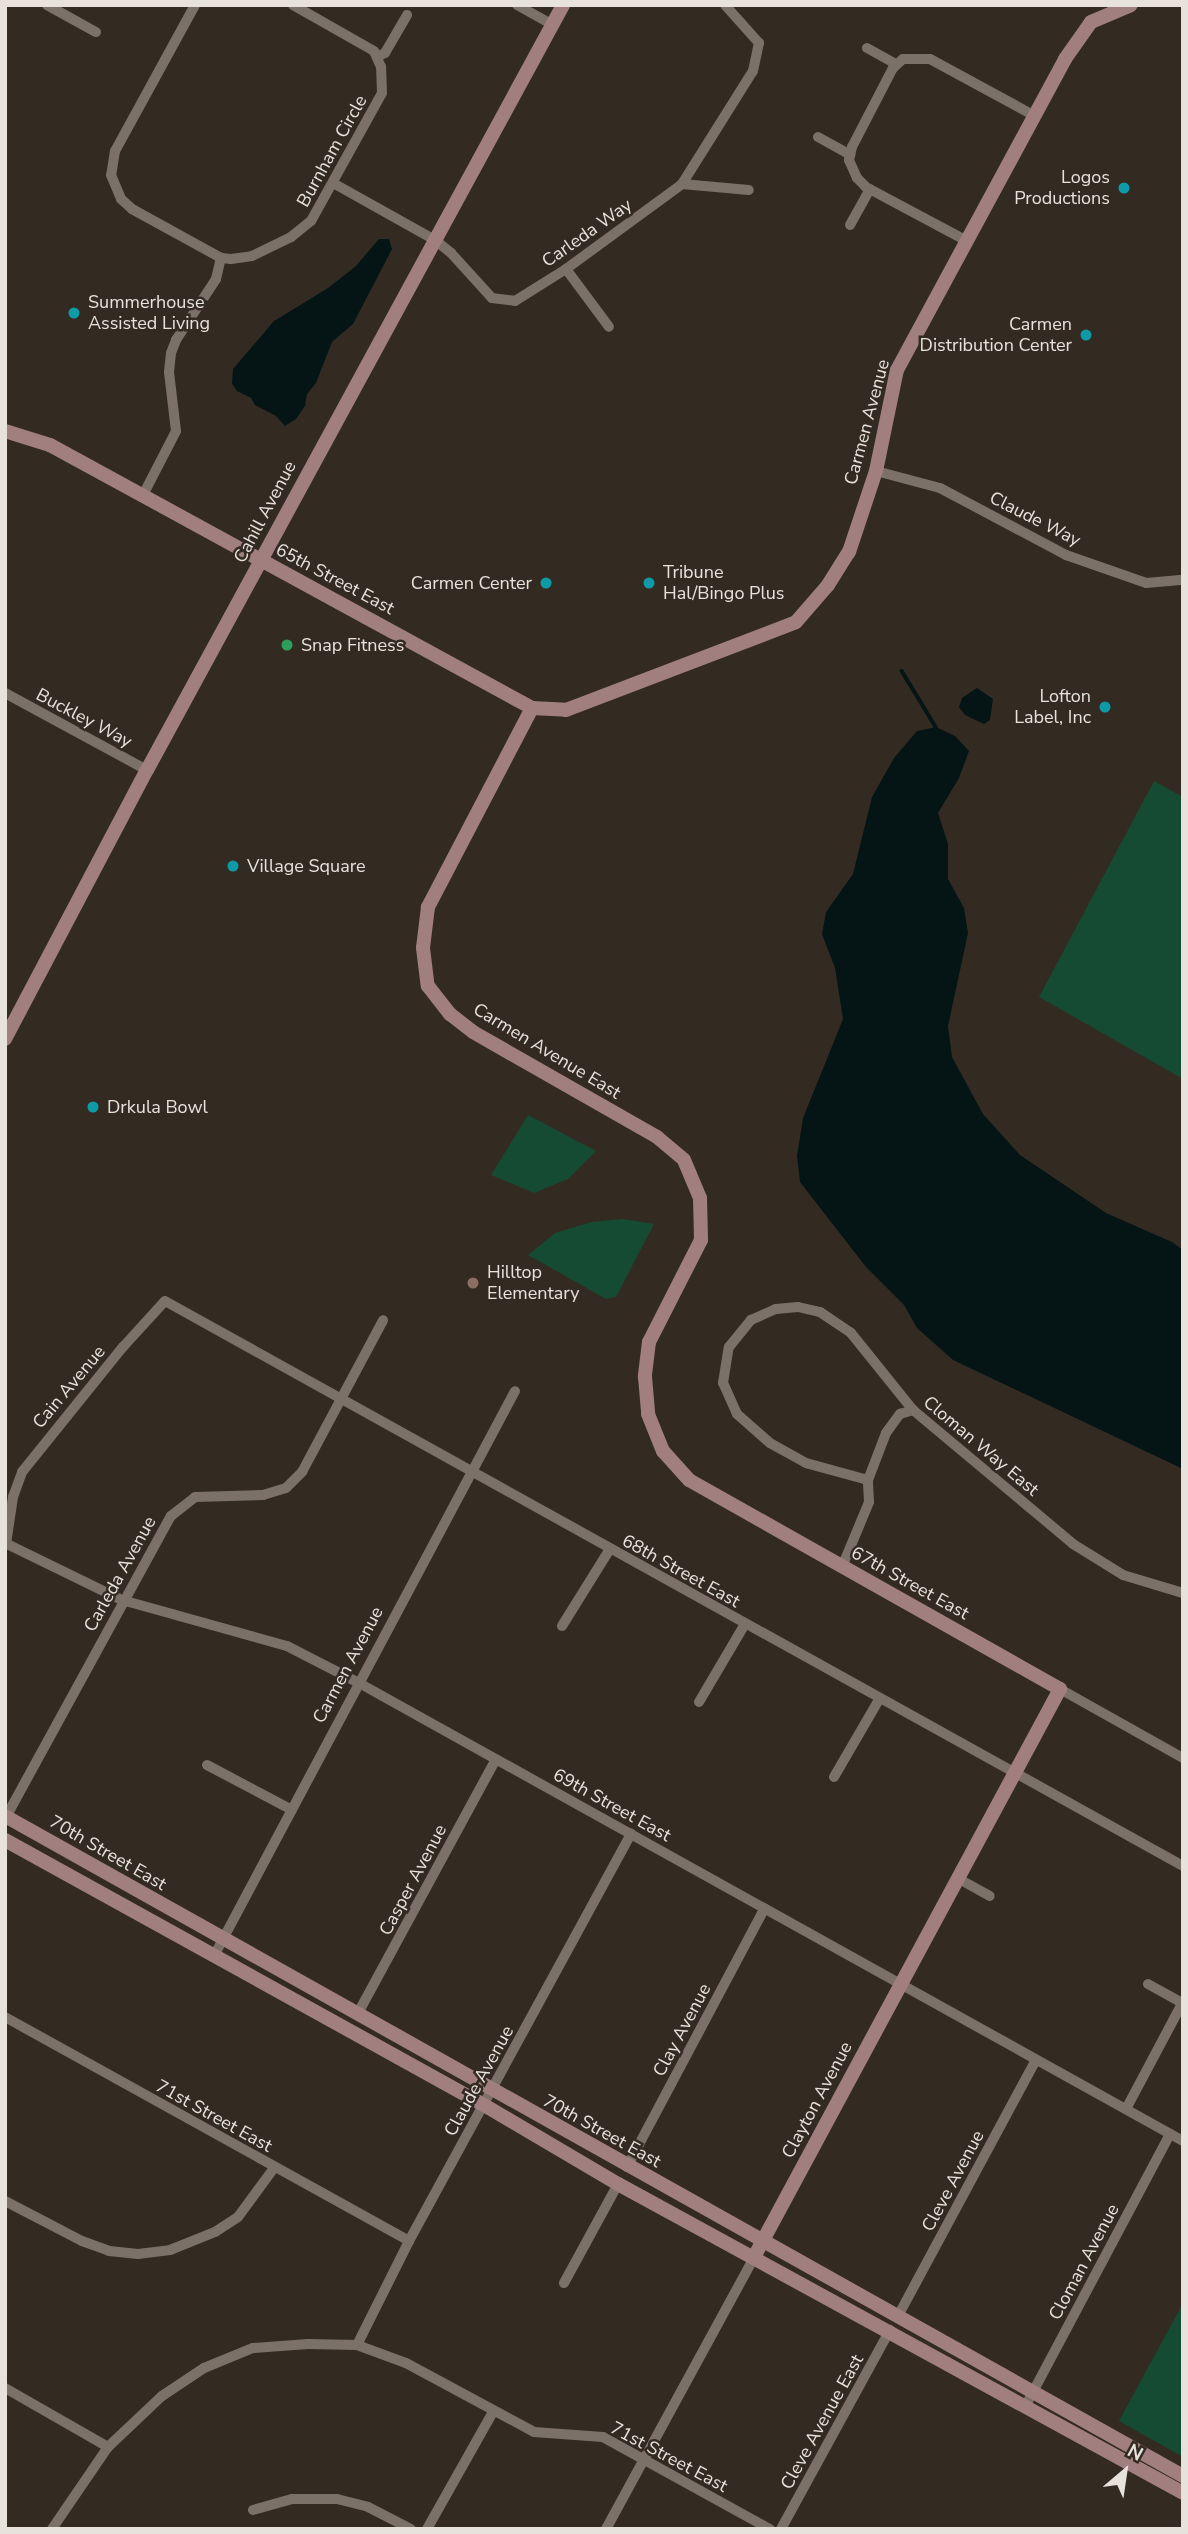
<!DOCTYPE html>
<style>
body{margin:0}
#map{position:relative;width:1188px;height:2534px;overflow:hidden;background:#332b22;font-family:"Nunito Sans",sans-serif}
div>[style]{position:absolute}
[style*='--x']{left:calc(var(--x)*1px);top:calc(var(--y)*1px);width:calc(var(--w)*1px);rotate:calc(var(--a)*1deg)}
.green>*{inset:0;background:#154a33}
.water>*{inset:0;background:#051516}
.stream>*{height:3.5px;margin:-1.75px;padding:0 1.75px;transform-origin:1.75px;border-radius:1.75px;background:#051516}
.street>*{height:10px;margin:-5px;padding:0 5px;transform-origin:5px;border-radius:5px;background:#7c7168}
.secondary>*{height:14px;margin:-7px;padding:0 7px;transform-origin:7px;border-radius:7px;background:#a17f7f}
.dots>*{width:19px;height:19px;translate:-50% -50%;box-sizing:border-box;border:4px solid #332b22;border-radius:50%}
span{translate:-50% -50%;white-space:nowrap;text-align:center;line-height:1.15;-webkit-text-stroke:5px #332b22;paint-order:stroke}
.street-label{font-size:18px;color:#e7e2dc}
.poi-label{font-size:18px;color:#e7e2dc}
.right{translate:-100% -50%;text-align:right}
.left{translate:0 -50%;text-align:left}
.frame{position:absolute;inset:0;border:7px solid #e7e2dc;pointer-events:none}
.north{position:absolute;left:1090px;top:2436px;width:70px;height:70px;-webkit-text-stroke:5px #332b22;paint-order:stroke;rotate:29deg;font-size:19px;font-weight:700;line-height:28px;text-align:center;color:#e7e2dc}
.north::after{content:'';display:block;margin:auto;width:24px;height:32px;background:#e7e2dc;clip-path:polygon(50% 0,100% 100%,50% 72%,0 100%)}
</style>
<div id="map">
<div class="green">
<div style="clip-path:polygon(1154px 781px,1183px 797px,1183px 1079px,1039px 997px)"></div>
<div style="clip-path:polygon(528px 1115px,596px 1151px,568px 1179px,534px 1193px,491px 1175px)"></div>
<div style="clip-path:polygon(623px 1219px,654px 1224px,616px 1297px,606px 1299px,528px 1255px,555px 1233px,591px 1222px)"></div>
<div style="clip-path:polygon(1183px 2303px,1183px 2457px,1119px 2421px)"></div>
</div>
<div class="water">
<div style="clip-path:polygon(379px 239px,389px 239px,392px 249px,376px 280px,353px 324px,332px 342px,316px 383px,307px 394px,305px 406px,296px 419px,285px 426px,276px 416px,255px 405px,251px 398px,237px 391px,232px 384px,233px 369px,274px 321px,328px 288px,356px 266px)"></div>
<div style="clip-path:polygon(977px 688px,993px 699px,990px 720px,984px 724px,965px 715px,959px 707px,962px 698px)"></div>
<div style="clip-path:polygon(936px 727px,955px 736px,969px 751px,959px 778px,938px 813px,948px 844px,948px 879px,964px 908px,968px 933px,948px 1026px,952px 1057px,983px 1114px,1020px 1155px,1106px 1213px,1172px 1242px,1183px 1250px,1183px 1469px,953px 1360px,917px 1328px,904px 1305px,866px 1267px,800px 1182px,797px 1156px,803px 1118px,843px 1019px,835px 968px,822px 934px,826px 912px,853px 874px,872px 797px,894px 758px,917px 731px)"></div>
</div>
<div class="stream">
<div style="--x:902;--y:671;--w:66;--a:58.7"></div>
</div>
<div class="street">
<div style="--x:47;--y:5;--w:56;--a:28.9"></div>
<div style="--x:195;--y:5;--w:166;--a:118.7"></div>
<div style="--x:115;--y:151;--w:24;--a:99"></div>
<div style="--x:111;--y:175;--w:26;--a:67"></div>
<div style="--x:121;--y:199;--w:15;--a:42"></div>
<div style="--x:132;--y:209;--w:102;--a:28.8"></div>
<div style="--x:221;--y:258;--w:10;--a:6"></div>
<div style="--x:231;--y:259;--w:21;--a:-8"></div>
<div style="--x:252;--y:256;--w:43;--a:-26"></div>
<div style="--x:291;--y:237;--w:26;--a:-39"></div>
<div style="--x:311;--y:221;--w:146;--a:-61"></div>
<div style="--x:382;--y:93;--w:26;--a:-92"></div>
<div style="--x:381;--y:67;--w:17;--a:-114"></div>
<div style="--x:374;--y:51;--w:93;--a:-150.4"></div>
<div style="--x:517;--y:5;--w:41;--a:29.1"></div>
<div style="--x:867;--y:48;--w:33;--a:29"></div>
<div style="--x:377;--y:57;--w:9;--a:-27"></div>
<div style="--x:385;--y:53;--w:44;--a:-59.9"></div>
<div style="--x:818;--y:137;--w:37;--a:29"></div>
<div style="--x:333;--y:183;--w:117;--a:29.2"></div>
<div style="--x:435;--y:240;--w:21;--a:39"></div>
<div style="--x:451;--y:253;--w:61;--a:47.7"></div>
<div style="--x:492;--y:298;--w:23;--a:7"></div>
<div style="--x:515;--y:301;--w:60;--a:-32.1"></div>
<div style="--x:566;--y:269;--w:144;--a:-36.2"></div>
<div style="--x:682;--y:184;--w:133;--a:-57.9"></div>
<div style="--x:753;--y:71;--w:29;--a:-78"></div>
<div style="--x:759;--y:43;--w:51;--a:-131.8"></div>
<div style="--x:682;--y:184;--w:67;--a:5.1"></div>
<div style="--x:850;--y:225;--w:41;--a:-60.9"></div>
<div style="--x:967;--y:241;--w:115;--a:-151.9"></div>
<div style="--x:866;--y:187;--w:13;--a:-135"></div>
<div style="--x:857;--y:178;--w:20;--a:-114"></div>
<div style="--x:849;--y:160;--w:13;--a:-77"></div>
<div style="--x:852;--y:147;--w:89;--a:-62.6"></div>
<div style="--x:893;--y:68;--w:13;--a:-42"></div>
<div style="--x:903;--y:59;--w:27;--a:0"></div>
<div style="--x:930;--y:59;--w:119;--a:28.5"></div>
<div style="--x:566;--y:269;--w:72;--a:53.4"></div>
<div style="--x:876;--y:471;--w:66;--a:14.9"></div>
<div style="--x:940;--y:488;--w:143;--a:28"></div>
<div style="--x:1066;--y:555;--w:85;--a:19.3"></div>
<div style="--x:1146;--y:583;--w:37;--a:-5"></div>
<div style="--x:142;--y:497;--w:74;--a:-62.7"></div>
<div style="--x:176;--y:431;--w:59;--a:-96.8"></div>
<div style="--x:169;--y:372;--w:19;--a:-84"></div>
<div style="--x:171;--y:353;--w:14;--a:-69"></div>
<div style="--x:176;--y:340;--w:73;--a:-56.7"></div>
<div style="--x:216;--y:279;--w:22;--a:-77"></div>
<div style="--x:5;--y:693;--w:162;--a:28.5"></div>
<div style="--x:868;--y:1480;--w:64;--a:-164.7"></div>
<div style="--x:806;--y:1463;--w:41;--a:-150.9"></div>
<div style="--x:770;--y:1443;--w:44;--a:-138.7"></div>
<div style="--x:737;--y:1414;--w:34;--a:-114"></div>
<div style="--x:723;--y:1383;--w:36;--a:-81"></div>
<div style="--x:729;--y:1347;--w:35;--a:-51"></div>
<div style="--x:751;--y:1320;--w:27;--a:-24"></div>
<div style="--x:776;--y:1309;--w:22;--a:-5"></div>
<div style="--x:798;--y:1307;--w:23;--a:13"></div>
<div style="--x:820;--y:1312;--w:37;--a:34"></div>
<div style="--x:851;--y:1333;--w:99;--a:51.2"></div>
<div style="--x:913;--y:1410;--w:209;--a:39.9"></div>
<div style="--x:1073;--y:1544;--w:59;--a:31.8"></div>
<div style="--x:1123;--y:1575;--w:63;--a:16.7"></div>
<div style="--x:5;--y:1543;--w:130;--a:26"></div>
<div style="--x:122;--y:1600;--w:171;--a:15.6"></div>
<div style="--x:287;--y:1646;--w:81;--a:27.2"></div>
<div style="--x:359;--y:1683;--w:943;--a:29.07"></div>
<div style="--x:6;--y:1544;--w:48;--a:-81.5"></div>
<div style="--x:13;--y:1497;--w:27;--a:-70"></div>
<div style="--x:22;--y:1472;--w:161;--a:-51.1"></div>
<div style="--x:123;--y:1347;--w:62;--a:-47.6"></div>
<div style="--x:165;--y:1301;--w:1164;--a:29.03"></div>
<div style="--x:842;--y:1567;--w:70;--a:-67.4"></div>
<div style="--x:869;--y:1502;--w:22;--a:-93"></div>
<div style="--x:868;--y:1480;--w:50;--a:-69"></div>
<div style="--x:886;--y:1433;--w:24;--a:-54"></div>
<div style="--x:900;--y:1414;--w:14;--a:-17"></div>
<div style="--x:562;--y:1626;--w:91;--a:-58.1"></div>
<div style="--x:1060;--y:1689;--w:141;--a:29.3"></div>
<div style="--x:699;--y:1702;--w:91;--a:-59.5"></div>
<div style="--x:207;--y:1765;--w:96;--a:27.9"></div>
<div style="--x:834;--y:1777;--w:91;--a:-59.8"></div>
<div style="--x:6;--y:1817;--w:343;--a:-61.3"></div>
<div style="--x:171;--y:1516;--w:31;--a:-38"></div>
<div style="--x:195;--y:1497;--w:68;--a:-1.7"></div>
<div style="--x:263;--y:1495;--w:24;--a:-17"></div>
<div style="--x:286;--y:1488;--w:23;--a:-45"></div>
<div style="--x:302;--y:1472;--w:172;--a:-61.9"></div>
<div style="--x:959;--y:1879;--w:35;--a:29"></div>
<div style="--x:214;--y:1956;--w:640;--a:-61.95"></div>
<div style="--x:1148;--y:1984;--w:39;--a:29"></div>
<div style="--x:357;--y:2015;--w:291;--a:-61.5"></div>
<div style="--x:5;--y:2017;--w:462;--a:29"></div>
<div style="--x:1126;--y:2109;--w:121;--a:-62"></div>
<div style="--x:627;--y:2167;--w:293;--a:-62"></div>
<div style="--x:5;--y:2201;--w:87;--a:27.5"></div>
<div style="--x:82;--y:2241;--w:29;--a:20"></div>
<div style="--x:109;--y:2251;--w:29;--a:6"></div>
<div style="--x:138;--y:2254;--w:32;--a:-7"></div>
<div style="--x:170;--y:2250;--w:48;--a:-21.8"></div>
<div style="--x:215;--y:2232;--w:27;--a:-33"></div>
<div style="--x:238;--y:2217;--w:61;--a:-53.7"></div>
<div style="--x:564;--y:2283;--w:113;--a:-61.4"></div>
<div style="--x:898;--y:2316;--w:291;--a:-61.7"></div>
<div style="--x:357;--y:2345;--w:116;--a:-63.4"></div>
<div style="--x:409;--y:2241;--w:464;--a:-61.4"></div>
<div style="--x:5;--y:2388;--w:119;--a:29.8"></div>
<div style="--x:1026;--y:2405;--w:307;--a:-62"></div>
<div style="--x:253;--y:2510;--w:41;--a:-15.8"></div>
<div style="--x:292;--y:2499;--w:45;--a:0"></div>
<div style="--x:337;--y:2499;--w:32;--a:14"></div>
<div style="--x:368;--y:2507;--w:48;--a:27.1"></div>
<div style="--x:52;--y:2529;--w:99;--a:-55.7"></div>
<div style="--x:108;--y:2447;--w:74;--a:-43.4"></div>
<div style="--x:162;--y:2396;--w:50;--a:-33.7"></div>
<div style="--x:204;--y:2368;--w:53;--a:-22.2"></div>
<div style="--x:253;--y:2348;--w:55;--a:-4.2"></div>
<div style="--x:308;--y:2344;--w:49;--a:1.2"></div>
<div style="--x:357;--y:2345;--w:52;--a:20.2"></div>
<div style="--x:406;--y:2363;--w:145;--a:28.3"></div>
<div style="--x:534;--y:2432;--w:69;--a:4.1"></div>
<div style="--x:603;--y:2437;--w:191;--a:28.9"></div>
<div style="--x:427;--y:2529;--w:134;--a:-60.6"></div>
<div style="--x:606;--y:2529;--w:310;--a:-61.4"></div>
<div style="--x:781;--y:2529;--w:227;--a:-61.3"></div>
</div>
<div class="secondary">
<div style="--x:5;--y:431;--w:47;--a:17.3"></div>
<div style="--x:50;--y:445;--w:549;--a:28.62"></div>
<div style="--x:532;--y:708;--w:34;--a:3"></div>
<div style="--x:566;--y:710;--w:246;--a:-20.9"></div>
<div style="--x:796;--y:622;--w:49;--a:-49.1"></div>
<div style="--x:828;--y:585;--w:39;--a:-58"></div>
<div style="--x:849;--y:552;--w:85;--a:-71.6"></div>
<div style="--x:876;--y:471;--w:103;--a:-78.3"></div>
<div style="--x:897;--y:370;--w:353;--a:-61.6"></div>
<div style="--x:1065;--y:59;--w:45;--a:-54.9"></div>
<div style="--x:1091;--y:22;--w:43;--a:-23"></div>
<div style="--x:532;--y:708;--w:225;--a:117.6"></div>
<div style="--x:428;--y:907;--w:41;--a:97"></div>
<div style="--x:423;--y:948;--w:38;--a:83"></div>
<div style="--x:428;--y:986;--w:36;--a:52"></div>
<div style="--x:450;--y:1014;--w:29;--a:38"></div>
<div style="--x:473;--y:1032;--w:212;--a:29.7"></div>
<div style="--x:657;--y:1137;--w:35;--a:40"></div>
<div style="--x:684;--y:1160;--w:41;--a:67.2"></div>
<div style="--x:700;--y:1198;--w:42;--a:88.6"></div>
<div style="--x:701;--y:1240;--w:114;--a:117"></div>
<div style="--x:649;--y:1342;--w:35;--a:97"></div>
<div style="--x:645;--y:1377;--w:37;--a:85"></div>
<div style="--x:648;--y:1414;--w:40;--a:68"></div>
<div style="--x:663;--y:1451;--w:39;--a:48"></div>
<div style="--x:689;--y:1480;--w:426;--a:29.4"></div>
<div style="--x:1060;--y:1689;--w:645;--a:118.31"></div>
<div style="--x:5;--y:1039;--w:304;--a:-62.2"></div>
<div style="--x:147;--y:770;--w:871;--a:-61.46"></div>
<div style="--x:5;--y:1816;--w:1350;--a:29.26"></div>
<div style="--x:5;--y:1840;--w:547;--a:28.95"></div>
<div style="--x:484;--y:2105;--w:156;--a:30.5"></div>
<div style="--x:618;--y:2184;--w:644;--a:28.67"></div>
</div>
<div class="dots">
<div style="left:1124px;top:188px;background:#0f9aa8"></div>
<div style="left:74px;top:313px;background:#0f9aa8"></div>
<div style="left:1086px;top:335px;background:#0f9aa8"></div>
<div style="left:546px;top:583px;background:#0f9aa8"></div>
<div style="left:649px;top:583px;background:#0f9aa8"></div>
<div style="left:287px;top:645px;background:#2e9e5b"></div>
<div style="left:1105px;top:707px;background:#0f9aa8"></div>
<div style="left:233px;top:866px;background:#0f9aa8"></div>
<div style="left:93px;top:1107px;background:#0f9aa8"></div>
<div style="left:473px;top:1283px;background:#8d6e63"></div>
</div>
<div class="street-label">
<span style="left:332px;top:151px;rotate:-61deg">Burnham Circle</span>
<span style="left:587px;top:233px;rotate:-35deg">Carleda Way</span>
<span style="left:867px;top:422px;rotate:-75deg">Carmen Avenue</span>
<span style="left:265px;top:512px;rotate:-62deg">Cahill Avenue</span>
<span style="left:1035px;top:519px;rotate:27deg">Claude Way</span>
<span style="left:335px;top:579px;rotate:28deg">65th Street East</span>
<span style="left:84px;top:718px;rotate:28deg">Buckley Way</span>
<span style="left:547px;top:1051px;rotate:31deg">Carmen Avenue East</span>
<span style="left:69px;top:1387px;rotate:-50deg">Cain Avenue</span>
<span style="left:981px;top:1446px;rotate:40deg">Cloman Way East</span>
<span style="left:681px;top:1571px;rotate:29deg">68th Street East</span>
<span style="left:120px;top:1574px;rotate:-61deg">Carleda Avenue</span>
<span style="left:910px;top:1583px;rotate:29deg">67th Street East</span>
<span style="left:348px;top:1665px;rotate:-62deg">Carmen Avenue</span>
<span style="left:612px;top:1805px;rotate:29deg">69th Street East</span>
<span style="left:108px;top:1853px;rotate:30deg">70th Street East</span>
<span style="left:413px;top:1880px;rotate:-62deg">Casper Avenue</span>
<span style="left:682px;top:2030px;rotate:-62deg">Clay Avenue</span>
<span style="left:479px;top:2081px;rotate:-61deg">Claude Avenue</span>
<span style="left:817px;top:2100px;rotate:-62deg">Clayton Avenue</span>
<span style="left:214px;top:2116px;rotate:29deg">71st Street East</span>
<span style="left:602px;top:2131px;rotate:29deg">70th Street East</span>
<span style="left:953px;top:2181px;rotate:-62deg">Cleve Avenue</span>
<span style="left:1084px;top:2262px;rotate:-62deg">Cloman Avenue</span>
<span style="left:822px;top:2422px;rotate:-61deg">Cleve Avenue East</span>
<span style="left:669px;top:2457px;rotate:28deg">71st Street East</span>
</div>
<div class="poi-label">
<span class="right" style="left:1110px;top:188px">Logos<br>Productions</span>
<span class="left" style="left:88px;top:313px">Summerhouse<br>Assisted Living</span>
<span class="right" style="left:1072px;top:335px">Carmen<br>Distribution Center</span>
<span class="left" style="left:663px;top:583px">Tribune<br>Hal/Bingo Plus</span>
<span class="right" style="left:532px;top:583px">Carmen Center</span>
<span class="left" style="left:301px;top:645px">Snap Fitness</span>
<span class="right" style="left:1091px;top:707px">Lofton<br>Label, Inc</span>
<span class="left" style="left:247px;top:866px">Village Square</span>
<span class="left" style="left:107px;top:1107px">Drkula Bowl</span>
<span class="left" style="left:487px;top:1283px">Hilltop<br>Elementary</span>
</div>
<div class="frame"></div>
<div class="north">N</div>
</div>
